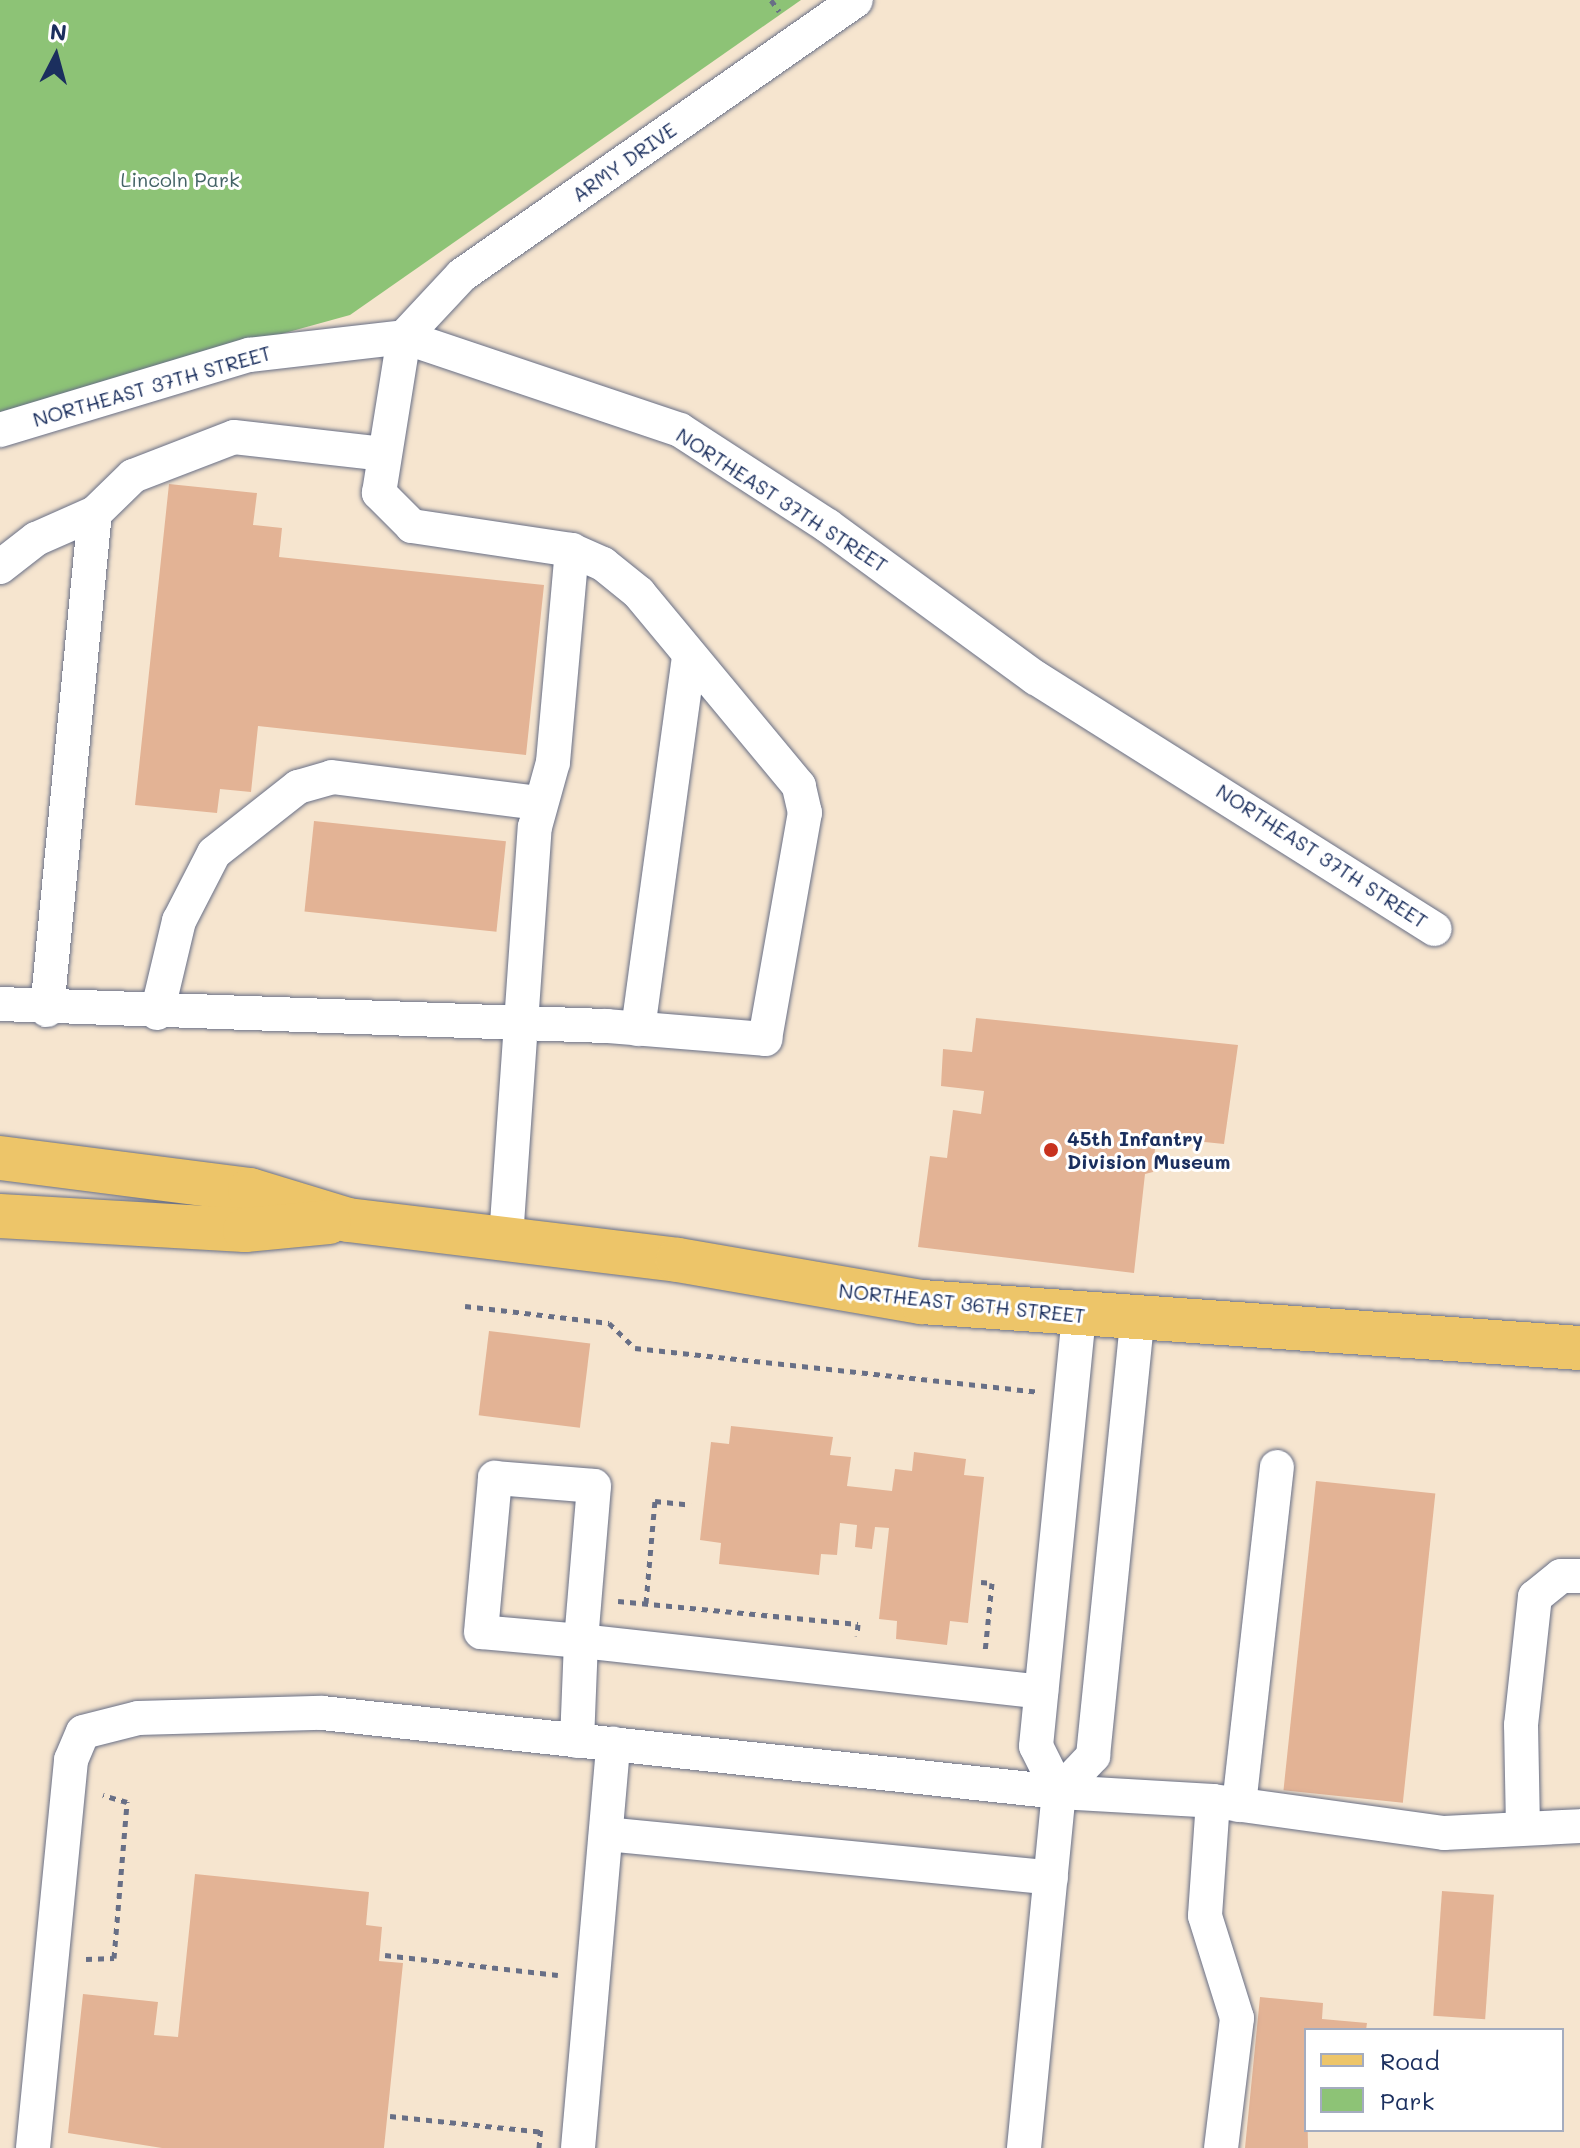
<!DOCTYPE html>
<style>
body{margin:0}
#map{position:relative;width:1580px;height:2148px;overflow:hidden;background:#f6e5cf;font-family:Mali,sans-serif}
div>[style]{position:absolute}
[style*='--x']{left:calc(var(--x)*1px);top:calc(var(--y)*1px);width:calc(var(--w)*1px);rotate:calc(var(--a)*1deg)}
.green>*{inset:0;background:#8dc376}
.building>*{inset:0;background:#e3b395;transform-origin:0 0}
.path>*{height:5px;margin-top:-2.5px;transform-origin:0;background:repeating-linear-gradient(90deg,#686f86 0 6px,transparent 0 12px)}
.roads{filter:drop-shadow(0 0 2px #686f86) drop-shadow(0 0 2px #686f86)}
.minor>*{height:34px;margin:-17px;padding:0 17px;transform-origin:17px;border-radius:17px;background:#fff}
.major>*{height:44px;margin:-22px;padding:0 22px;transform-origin:22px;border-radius:22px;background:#edc569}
.dots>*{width:22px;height:22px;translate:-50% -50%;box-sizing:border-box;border:4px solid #fff;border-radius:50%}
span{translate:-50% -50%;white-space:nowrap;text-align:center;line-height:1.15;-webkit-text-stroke:6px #fff;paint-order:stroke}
.street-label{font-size:20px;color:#1b2f5e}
.park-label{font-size:20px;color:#436366}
.poi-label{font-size:20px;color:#1b2f5e;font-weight:700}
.left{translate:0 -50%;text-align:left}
.legend{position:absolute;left:1304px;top:2028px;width:260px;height:104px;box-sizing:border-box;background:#fff;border:2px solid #a4acbf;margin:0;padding:10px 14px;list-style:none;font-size:24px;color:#1b2f5e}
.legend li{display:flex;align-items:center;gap:16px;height:40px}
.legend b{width:40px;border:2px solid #a4acbf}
.north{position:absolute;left:16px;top:16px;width:80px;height:80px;-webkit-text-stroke:6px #fff;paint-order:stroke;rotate:6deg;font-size:22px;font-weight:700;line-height:32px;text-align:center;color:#1b2f5e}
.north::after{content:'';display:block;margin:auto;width:28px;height:36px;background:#1b2f5e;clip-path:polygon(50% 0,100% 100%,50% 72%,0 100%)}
</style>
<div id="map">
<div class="green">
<div style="clip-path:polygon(0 0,801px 0,350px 315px,0 412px)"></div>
</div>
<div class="building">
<div style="clip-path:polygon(169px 484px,257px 493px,253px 525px,282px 528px,279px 557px,544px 585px,526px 755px,258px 726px,251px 792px,220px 789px,217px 813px,135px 805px)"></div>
<div style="left:314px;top:821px;width:193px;height:91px;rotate:6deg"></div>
<div style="clip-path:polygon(976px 1018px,1238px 1045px,1224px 1144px,1156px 1137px,1153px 1172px,1145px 1174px,1134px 1273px,918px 1247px,930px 1156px,947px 1158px,953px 1110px,981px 1114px,984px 1091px,941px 1086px,943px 1049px,972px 1052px)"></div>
<div style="left:489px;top:1331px;width:102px;height:85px;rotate:7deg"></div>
<div style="clip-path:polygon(731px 1426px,833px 1437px,830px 1455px,851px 1457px,847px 1486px,892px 1491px,895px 1469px,912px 1471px,914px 1452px,966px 1459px,964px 1475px,984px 1477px,968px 1623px,950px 1621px,947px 1645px,896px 1639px,897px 1621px,879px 1619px,889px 1528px,875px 1527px,872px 1549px,855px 1547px,857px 1525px,840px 1523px,837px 1555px,821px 1554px,819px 1575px,719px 1564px,721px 1543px,700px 1540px,711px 1442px,729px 1444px)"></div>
<div style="left:1316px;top:1481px;width:120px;height:311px;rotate:6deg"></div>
<div style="clip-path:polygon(195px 1874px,369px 1892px,366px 1925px,382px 1927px,379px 1961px,403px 1963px,384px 2148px,162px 2148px,68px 2133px,83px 1994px,158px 2002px,154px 2035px,178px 2037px)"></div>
<div style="left:1442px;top:1891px;width:52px;height:125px;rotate:4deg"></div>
<div style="clip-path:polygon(1260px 1997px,1323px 2003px,1322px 2019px,1367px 2023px,1366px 2030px,1306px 2030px,1308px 2148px,1245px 2148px)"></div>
</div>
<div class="path">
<div style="--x:771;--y:0;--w:14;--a:54"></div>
<div style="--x:465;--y:1306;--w:145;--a:6.7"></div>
<div style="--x:609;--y:1323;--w:36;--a:44"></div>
<div style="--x:635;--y:1348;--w:406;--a:6.2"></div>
<div style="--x:981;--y:1582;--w:11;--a:5"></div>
<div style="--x:992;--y:1583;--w:69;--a:95.8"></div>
<div style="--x:618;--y:1601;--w:241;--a:5.5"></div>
<div style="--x:858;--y:1624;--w:12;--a:95"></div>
<div style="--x:646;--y:1603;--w:102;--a:-85"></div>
<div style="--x:655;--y:1501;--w:36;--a:6"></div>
<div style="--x:385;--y:1955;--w:174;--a:6.6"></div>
<div style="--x:86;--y:1959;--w:28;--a:-2"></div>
<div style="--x:114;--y:1958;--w:157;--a:-85.2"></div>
<div style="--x:127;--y:1802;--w:25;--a:-164"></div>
<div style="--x:390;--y:2116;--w:155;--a:5.9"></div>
<div style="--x:539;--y:2148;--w:23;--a:-85"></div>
</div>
<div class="roads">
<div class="minor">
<div style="--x:0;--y:430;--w:260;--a:-16.8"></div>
<div style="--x:249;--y:355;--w:156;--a:-6.6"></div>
<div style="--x:404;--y:337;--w:291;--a:18.6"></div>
<div style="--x:680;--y:430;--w:176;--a:33"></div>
<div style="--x:828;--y:526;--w:258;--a:36.2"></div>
<div style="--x:1036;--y:678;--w:471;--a:32.2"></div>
<div style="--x:0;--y:567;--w:46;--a:-37.9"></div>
<div style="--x:36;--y:539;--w:64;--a:-23.8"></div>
<div style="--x:95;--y:513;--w:53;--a:-44.2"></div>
<div style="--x:133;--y:476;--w:108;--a:-21.1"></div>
<div style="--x:234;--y:437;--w:150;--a:6.5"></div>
<div style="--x:0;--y:1004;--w:607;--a:2.08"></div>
<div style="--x:607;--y:1026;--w:159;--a:4.7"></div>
<div style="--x:765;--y:1039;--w:230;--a:-80"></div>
<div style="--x:805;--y:813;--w:28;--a:-103"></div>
<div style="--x:799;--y:786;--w:251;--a:-129.7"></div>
<div style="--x:639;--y:593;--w:46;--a:-141.1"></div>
<div style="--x:603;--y:564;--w:34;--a:-156"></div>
<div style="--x:572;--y:550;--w:162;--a:-171.5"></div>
<div style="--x:412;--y:526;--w:47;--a:-135"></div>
<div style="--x:379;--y:493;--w:158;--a:-80.9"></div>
<div style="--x:404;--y:337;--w:85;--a:-46.9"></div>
<div style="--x:462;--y:275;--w:480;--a:-34.9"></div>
<div style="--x:47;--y:1010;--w:499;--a:-84.5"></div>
<div style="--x:157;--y:1013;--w:95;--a:-76.6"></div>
<div style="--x:179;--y:921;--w:76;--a:-62.8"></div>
<div style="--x:214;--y:853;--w:107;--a:-38.2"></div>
<div style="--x:298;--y:787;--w:35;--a:-16"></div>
<div style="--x:332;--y:777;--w:209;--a:7.2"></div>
<div style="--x:638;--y:1029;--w:377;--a:-82.2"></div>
<div style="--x:506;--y:1238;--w:412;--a:-86"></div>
<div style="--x:535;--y:827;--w:67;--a:-74.5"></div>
<div style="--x:553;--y:762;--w:213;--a:-84.9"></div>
<div style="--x:495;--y:1478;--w:99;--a:4.6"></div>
<div style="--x:594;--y:1486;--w:156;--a:94.8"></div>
<div style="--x:581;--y:1641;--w:100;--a:-174.9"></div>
<div style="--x:481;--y:1632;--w:155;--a:-84.8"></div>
<div style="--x:577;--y:1741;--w:100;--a:-87.7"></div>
<div style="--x:581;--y:1641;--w:463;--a:6.3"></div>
<div style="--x:1059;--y:1792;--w:50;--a:-46.6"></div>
<div style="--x:1093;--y:1756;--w:437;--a:-84.2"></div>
<div style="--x:1213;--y:1801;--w:115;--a:94"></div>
<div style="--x:1205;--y:1916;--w:107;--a:72.6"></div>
<div style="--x:1237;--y:2018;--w:131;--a:97"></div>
<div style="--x:1239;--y:1805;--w:340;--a:-83.6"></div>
<div style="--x:1523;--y:1828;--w:103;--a:-91.1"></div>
<div style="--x:1521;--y:1725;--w:129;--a:-83.8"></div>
<div style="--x:1535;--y:1597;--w:33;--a:-39"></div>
<div style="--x:1561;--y:1576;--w:19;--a:0"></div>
<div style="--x:606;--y:1834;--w:447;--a:5.6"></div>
<div style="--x:33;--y:2148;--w:390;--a:-84.4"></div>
<div style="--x:71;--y:1760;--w:30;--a:-67"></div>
<div style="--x:83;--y:1732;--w:57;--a:-14.3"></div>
<div style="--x:138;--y:1718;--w:184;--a:-1.6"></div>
<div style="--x:322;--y:1713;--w:741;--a:6.12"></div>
<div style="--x:1059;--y:1792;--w:154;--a:3.3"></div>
<div style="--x:1213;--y:1801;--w:233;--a:7.9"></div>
<div style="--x:1444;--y:1833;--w:136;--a:-2.9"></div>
<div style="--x:578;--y:2148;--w:406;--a:-85"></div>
<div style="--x:1024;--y:2148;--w:358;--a:-84.4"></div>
<div style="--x:1059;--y:1792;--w:51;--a:-116.6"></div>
<div style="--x:1036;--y:1746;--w:431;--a:-84.3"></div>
</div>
<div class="major">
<div style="--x:0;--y:1158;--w:252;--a:7.3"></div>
<div style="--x:250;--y:1190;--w:102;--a:17"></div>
<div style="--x:348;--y:1220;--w:332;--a:6.9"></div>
<div style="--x:678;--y:1260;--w:248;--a:9.8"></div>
<div style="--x:922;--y:1302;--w:660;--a:4"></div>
<div style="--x:0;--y:1216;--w:245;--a:3.3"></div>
<div style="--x:245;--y:1230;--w:84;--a:-5.4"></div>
</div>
</div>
<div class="dots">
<div style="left:1051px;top:1150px;background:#c8321e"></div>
</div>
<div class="street-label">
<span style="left:624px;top:162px;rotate:-35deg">ARMY DRIVE</span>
<span style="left:152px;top:386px;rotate:-16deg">NORTHEAST 37TH STREET</span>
<span style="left:782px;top:500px;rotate:33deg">NORTHEAST 37TH STREET</span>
<span style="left:1322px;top:856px;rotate:33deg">NORTHEAST 37TH STREET</span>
<span style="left:962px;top:1303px;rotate:6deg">NORTHEAST 36TH STREET</span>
</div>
<div class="park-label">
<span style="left:180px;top:179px">Lincoln Park</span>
</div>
<div class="poi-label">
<span class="left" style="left:1067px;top:1150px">45th Infantry<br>Division Museum</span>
</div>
<ul class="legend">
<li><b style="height:10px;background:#edc569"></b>Road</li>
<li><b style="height:22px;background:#8dc376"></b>Park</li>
</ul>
<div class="north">N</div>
</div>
